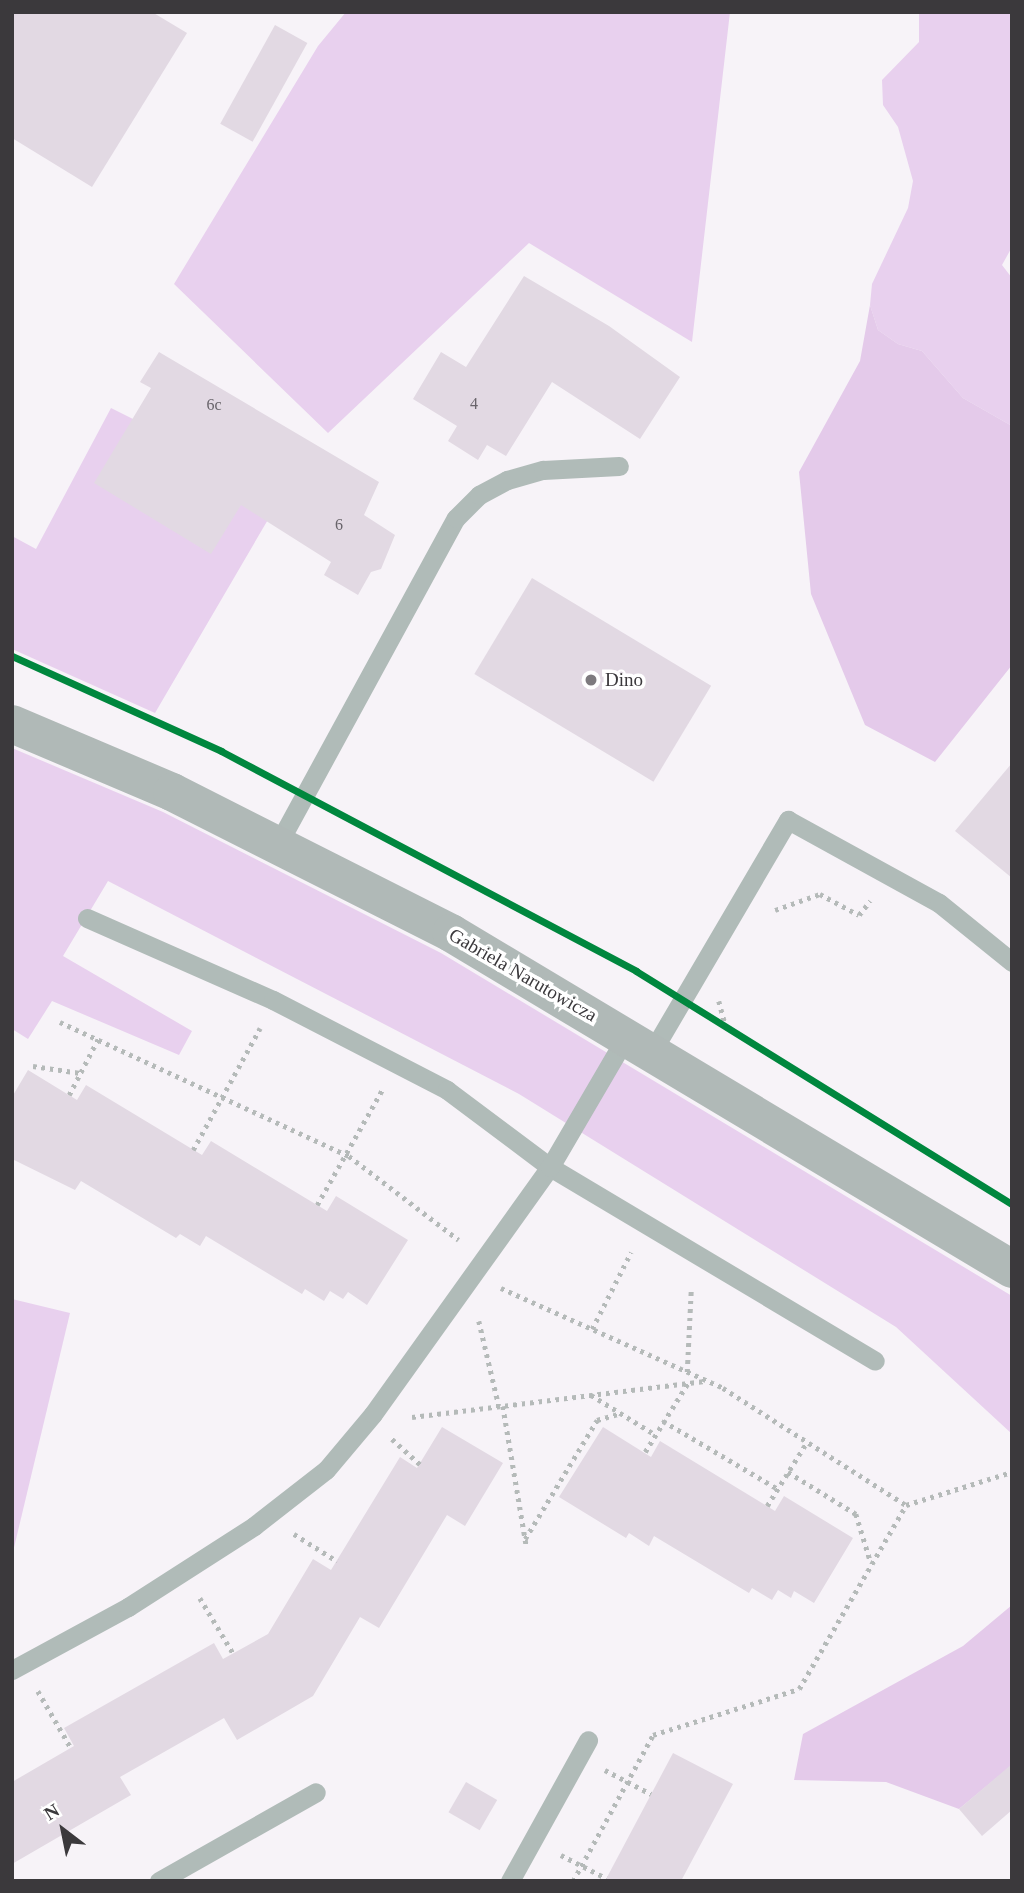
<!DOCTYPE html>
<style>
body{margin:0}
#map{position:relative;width:1024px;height:1893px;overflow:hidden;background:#f7f3f8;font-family:Georgia,serif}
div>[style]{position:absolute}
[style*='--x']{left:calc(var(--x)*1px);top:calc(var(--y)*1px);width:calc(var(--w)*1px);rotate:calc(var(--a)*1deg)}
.green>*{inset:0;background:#e8d0ee}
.forest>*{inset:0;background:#e4caea}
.building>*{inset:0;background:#e2d9e3;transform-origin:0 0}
.path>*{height:4.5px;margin-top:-2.25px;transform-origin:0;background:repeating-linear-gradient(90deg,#b5bab9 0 3.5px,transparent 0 8.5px)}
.service>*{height:19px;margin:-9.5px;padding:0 9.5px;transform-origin:9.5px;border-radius:9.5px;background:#b0bbb8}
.secondary>*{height:38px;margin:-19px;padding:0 19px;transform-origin:19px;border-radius:19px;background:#b0b9b7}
.cycleway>*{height:7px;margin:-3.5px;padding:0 3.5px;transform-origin:3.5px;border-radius:3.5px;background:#00873e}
.dots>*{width:19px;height:19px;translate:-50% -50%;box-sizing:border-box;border:4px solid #fff;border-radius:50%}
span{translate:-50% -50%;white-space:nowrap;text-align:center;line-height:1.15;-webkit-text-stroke:7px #fff;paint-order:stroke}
.number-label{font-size:16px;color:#68646a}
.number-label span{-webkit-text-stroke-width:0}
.poi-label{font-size:19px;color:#3b393c}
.left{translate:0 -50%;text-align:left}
.street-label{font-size:19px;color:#3b393c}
.frame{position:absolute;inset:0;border:14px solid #3b393c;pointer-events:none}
.north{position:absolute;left:28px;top:1795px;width:70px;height:70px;-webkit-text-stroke:5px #fff;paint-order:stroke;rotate:328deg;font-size:19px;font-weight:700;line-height:28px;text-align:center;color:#3b393c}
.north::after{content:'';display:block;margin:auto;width:24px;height:32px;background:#3b393c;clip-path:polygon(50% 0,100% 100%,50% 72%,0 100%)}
</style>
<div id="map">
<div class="green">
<div style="clip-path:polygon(346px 12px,730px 12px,692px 342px,529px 243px,328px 433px,174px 284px,318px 46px)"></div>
<div style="clip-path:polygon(919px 12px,1012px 12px,1012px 247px,1002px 265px,1012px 278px,1012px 426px,963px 398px,922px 351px,898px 344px,878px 330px,870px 305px,872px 284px,908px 208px,913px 181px,898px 127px,883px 105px,882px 80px,919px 42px)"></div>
<div style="clip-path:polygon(111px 408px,283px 494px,155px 713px,12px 649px,12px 536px,36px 549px)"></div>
<div style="clip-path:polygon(12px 748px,163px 812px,441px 953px,1012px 1296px,1012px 1434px,896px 1327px,519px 1094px,108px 881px,63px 956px,192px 1031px,179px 1055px,52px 1001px,28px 1039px,12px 1029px)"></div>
<div style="clip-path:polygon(12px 1299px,70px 1313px,12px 1556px)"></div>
</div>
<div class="forest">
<div style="clip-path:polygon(870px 305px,878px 330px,898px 344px,922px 351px,963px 398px,1012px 426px,1012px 665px,935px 762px,865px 725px,811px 594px,799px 472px,860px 361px)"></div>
<div style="clip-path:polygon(1012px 1605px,1012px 1765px,959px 1809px,886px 1782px,794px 1780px,803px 1734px,963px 1646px)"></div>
</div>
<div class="building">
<div style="clip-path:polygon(12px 12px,152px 12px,187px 33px,92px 187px,12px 138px)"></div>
<div style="left:275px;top:25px;width:37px;height:113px;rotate:29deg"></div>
<div style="clip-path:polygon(524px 276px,609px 326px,680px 377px,640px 439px,552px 382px,506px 456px,487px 445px,478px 460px,448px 441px,457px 426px,413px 399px,441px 352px,466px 367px)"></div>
<div style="clip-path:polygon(159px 352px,379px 482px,364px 515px,395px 535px,381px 569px,371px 572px,358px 595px,324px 575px,331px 562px,241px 505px,211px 554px,94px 483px,151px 388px,140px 382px)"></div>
<div style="left:532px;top:578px;width:209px;height:112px;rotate:31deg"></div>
<div style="clip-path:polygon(1012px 763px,1012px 878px,955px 831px)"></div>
<div style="clip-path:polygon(28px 1070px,77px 1100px,86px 1085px,202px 1155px,211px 1141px,327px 1211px,336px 1196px,408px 1240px,367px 1305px,348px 1292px,343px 1299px,330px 1291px,324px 1301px,305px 1289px,302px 1294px,206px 1236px,200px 1246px,180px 1234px,176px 1238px,81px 1181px,75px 1190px,12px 1159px,12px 1097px)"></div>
<div style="clip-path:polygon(442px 1427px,503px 1463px,465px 1526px,447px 1515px,379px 1628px,360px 1617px,313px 1696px,237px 1740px,224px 1718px,120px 1777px,131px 1795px,12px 1864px,12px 1782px,74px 1746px,64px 1728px,214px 1643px,223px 1659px,268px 1634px,313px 1559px,331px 1570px,400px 1457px,417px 1468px)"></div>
<div style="clip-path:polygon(603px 1427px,651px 1457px,660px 1441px,775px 1511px,784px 1496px,853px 1538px,814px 1603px,794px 1591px,791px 1598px,778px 1590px,772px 1600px,752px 1588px,749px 1593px,654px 1536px,649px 1546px,629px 1533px,626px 1538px,559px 1497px)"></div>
<div style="clip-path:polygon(673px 1753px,733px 1784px,681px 1881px,605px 1881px)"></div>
<div style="clip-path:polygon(1012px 1764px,1012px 1810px,982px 1836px,959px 1809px)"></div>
<div style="left:466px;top:1782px;width:36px;height:35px;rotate:30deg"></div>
</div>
<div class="path">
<div style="--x:775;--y:910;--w:48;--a:-19.6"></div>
<div style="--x:820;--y:894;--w:44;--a:28.3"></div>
<div style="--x:859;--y:915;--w:18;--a:-52"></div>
<div style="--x:719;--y:1001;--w:27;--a:75"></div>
<div style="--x:60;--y:1022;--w:319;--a:24.9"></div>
<div style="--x:349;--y:1156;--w:138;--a:37.4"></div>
<div style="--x:33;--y:1066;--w:48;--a:8.5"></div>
<div style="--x:69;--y:1095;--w:63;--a:-62.6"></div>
<div style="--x:193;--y:1150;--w:139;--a:-61.2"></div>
<div style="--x:317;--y:1205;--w:132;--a:-60.5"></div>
<div style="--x:501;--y:1288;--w:243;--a:24.2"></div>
<div style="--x:723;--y:1388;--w:217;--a:32.6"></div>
<div style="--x:479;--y:1321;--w:87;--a:76.8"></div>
<div style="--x:592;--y:1329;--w:86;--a:-63.1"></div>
<div style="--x:687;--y:1372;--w:83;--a:-87.2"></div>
<div style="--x:591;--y:1395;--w:76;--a:31.6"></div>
<div style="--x:503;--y:1406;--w:140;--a:80.5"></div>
<div style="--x:412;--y:1417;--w:295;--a:-7"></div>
<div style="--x:663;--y:1421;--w:134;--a:30.6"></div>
<div style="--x:392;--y:1439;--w:38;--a:42"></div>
<div style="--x:645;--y:1452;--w:81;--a:-58.1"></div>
<div style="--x:788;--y:1472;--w:80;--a:31.7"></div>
<div style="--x:856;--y:1514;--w:51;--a:73"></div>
<div style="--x:767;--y:1506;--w:75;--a:-58"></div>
<div style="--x:294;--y:1534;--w:51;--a:32.1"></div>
<div style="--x:525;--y:1539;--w:139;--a:-58.8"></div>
<div style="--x:597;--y:1420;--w:25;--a:-16"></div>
<div style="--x:200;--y:1598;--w:64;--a:59"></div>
<div style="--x:38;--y:1691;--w:66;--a:59.9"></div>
<div style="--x:605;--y:1770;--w:52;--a:27.6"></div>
<div style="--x:561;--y:1855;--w:51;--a:27.1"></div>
<div style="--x:573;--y:1881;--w:166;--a:-61.3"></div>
<div style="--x:653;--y:1735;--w:153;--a:-17.5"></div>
<div style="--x:799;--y:1689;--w:213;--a:-59.8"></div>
<div style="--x:906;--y:1505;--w:111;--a:-17.3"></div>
</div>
<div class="service">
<div style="--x:278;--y:844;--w:371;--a:-61.4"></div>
<div style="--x:456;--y:518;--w:33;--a:-45"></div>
<div style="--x:479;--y:495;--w:32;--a:-28"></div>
<div style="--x:507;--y:480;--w:37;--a:-16"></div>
<div style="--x:543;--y:470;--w:76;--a:-3"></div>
<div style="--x:87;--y:918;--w:203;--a:23.8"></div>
<div style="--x:273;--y:1000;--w:196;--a:27.3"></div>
<div style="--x:447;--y:1090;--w:129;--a:36.8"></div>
<div style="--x:550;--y:1167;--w:378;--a:30.8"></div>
<div style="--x:653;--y:1050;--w:267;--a:-59.6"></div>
<div style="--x:788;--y:820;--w:172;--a:28.8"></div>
<div style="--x:939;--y:903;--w:94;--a:38.9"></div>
<div style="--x:12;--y:1670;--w:132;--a:-28.5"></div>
<div style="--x:128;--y:1607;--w:150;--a:-32.7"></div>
<div style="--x:254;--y:1526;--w:91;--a:-37.9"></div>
<div style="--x:326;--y:1470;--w:73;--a:-50"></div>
<div style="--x:373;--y:1414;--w:304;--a:-54.4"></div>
<div style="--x:550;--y:1167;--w:153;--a:-59.7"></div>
<div style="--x:159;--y:1881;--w:180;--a:-29.5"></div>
<div style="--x:510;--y:1881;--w:161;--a:-61"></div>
</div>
<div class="secondary">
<div style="--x:12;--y:724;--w:174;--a:23"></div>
<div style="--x:172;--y:792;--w:313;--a:26.8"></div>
<div style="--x:451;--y:933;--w:654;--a:30.92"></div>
</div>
<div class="cycleway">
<div style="--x:12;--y:656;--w:230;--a:24.4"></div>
<div style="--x:221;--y:751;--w:470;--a:27.9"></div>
<div style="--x:636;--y:971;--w:442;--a:31.8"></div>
</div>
<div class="dots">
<div style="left:591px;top:680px;background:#7d7a7e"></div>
</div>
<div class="number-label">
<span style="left:474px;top:404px">4</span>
<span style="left:214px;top:405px">6c</span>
<span style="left:339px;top:525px">6</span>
</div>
<div class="poi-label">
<span class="left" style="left:605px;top:680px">Dino</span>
</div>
<div class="street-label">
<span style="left:523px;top:975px;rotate:30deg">Gabriela Narutowicza</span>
</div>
<div class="frame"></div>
<div class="north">N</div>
</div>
